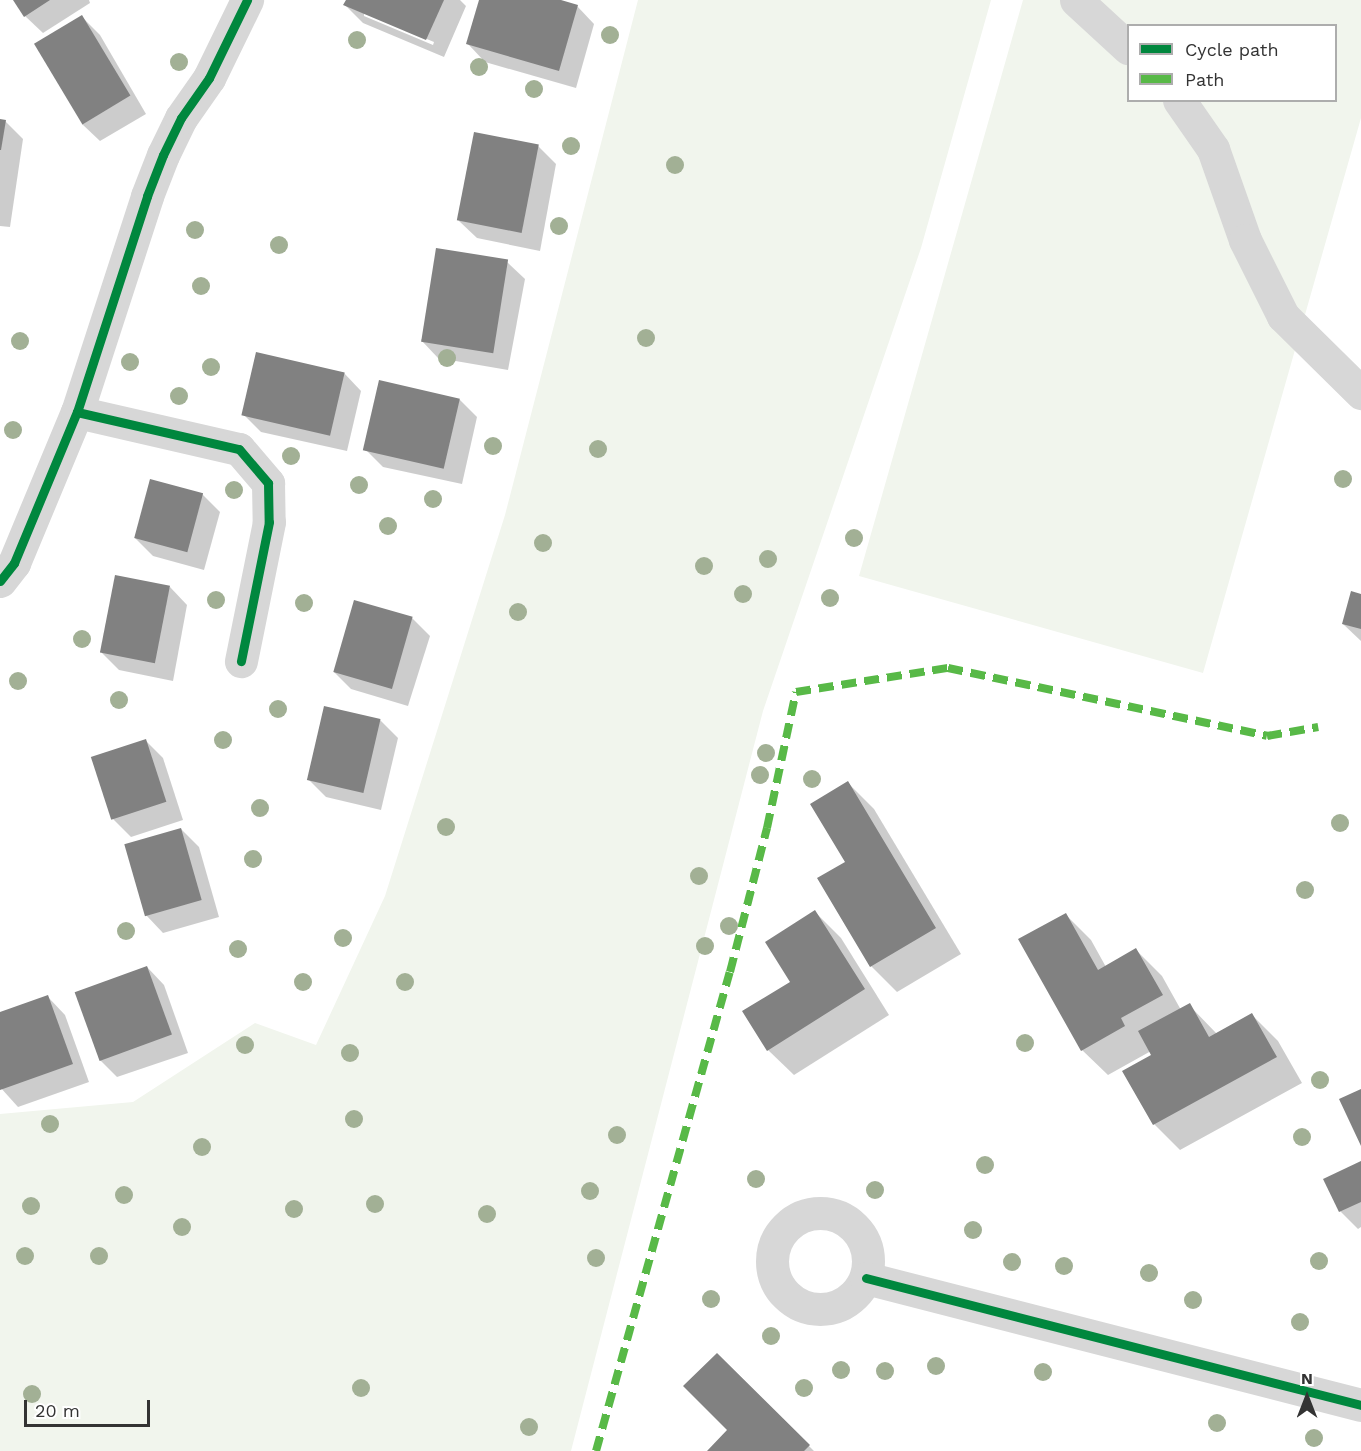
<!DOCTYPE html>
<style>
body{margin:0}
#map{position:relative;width:1361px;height:1451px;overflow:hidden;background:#fff;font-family:"Work Sans",sans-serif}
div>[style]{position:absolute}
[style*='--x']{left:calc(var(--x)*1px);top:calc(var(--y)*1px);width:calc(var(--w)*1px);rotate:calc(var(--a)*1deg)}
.green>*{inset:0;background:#f1f5ed}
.shadow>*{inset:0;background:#0003}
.building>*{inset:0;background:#818181;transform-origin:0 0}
.minor>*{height:33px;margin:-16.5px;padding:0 16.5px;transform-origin:16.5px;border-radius:16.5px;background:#d7d7d7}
.minor>.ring{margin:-16.5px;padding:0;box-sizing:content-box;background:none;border:33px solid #d7d7d7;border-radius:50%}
.quiet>*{height:8px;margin-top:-4px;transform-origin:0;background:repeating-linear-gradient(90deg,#58b947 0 15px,transparent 0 23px)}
.cycleway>*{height:9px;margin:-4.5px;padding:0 4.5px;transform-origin:4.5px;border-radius:4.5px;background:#00873e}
.trees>*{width:18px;height:18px;margin:-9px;border-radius:50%;background:#a2b095}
span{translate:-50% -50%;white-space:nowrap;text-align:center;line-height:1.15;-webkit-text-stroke:6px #fff;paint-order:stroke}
.legend{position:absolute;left:1127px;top:24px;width:210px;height:78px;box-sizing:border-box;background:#fff;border:2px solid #adadad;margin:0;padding:8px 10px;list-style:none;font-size:18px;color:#333}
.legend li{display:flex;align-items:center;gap:12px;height:30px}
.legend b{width:30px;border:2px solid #adadad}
.north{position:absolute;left:1277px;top:1367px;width:60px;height:60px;-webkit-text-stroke:4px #fff;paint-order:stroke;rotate:0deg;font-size:16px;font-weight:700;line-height:24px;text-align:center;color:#333}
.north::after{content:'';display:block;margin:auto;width:21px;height:27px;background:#333;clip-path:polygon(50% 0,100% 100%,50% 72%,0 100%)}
.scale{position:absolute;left:24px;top:1400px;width:126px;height:27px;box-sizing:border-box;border:3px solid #333;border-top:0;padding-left:8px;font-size:18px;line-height:21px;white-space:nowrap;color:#333;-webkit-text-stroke:4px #fff;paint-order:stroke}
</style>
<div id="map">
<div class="green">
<div style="clip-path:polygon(638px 0,991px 0,921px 248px,763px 711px,571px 1451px,0 1451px,0 1114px,133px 1102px,255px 1023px,316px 1045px,385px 896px,505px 515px)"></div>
<div style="clip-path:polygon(evenodd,1023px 0,1361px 0,1361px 118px,1203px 673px,859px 576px,1023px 0,1128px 26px,1336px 26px,1336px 100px,1128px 100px,1128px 26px)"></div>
</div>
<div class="shadow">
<div style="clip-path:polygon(15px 0,89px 0,90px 3px,43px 33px,25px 16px)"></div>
<div style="clip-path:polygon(evenodd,347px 0,460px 0,466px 6px,444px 57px,363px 23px,345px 5px,347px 0,364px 13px,434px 42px,433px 45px,364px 16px,364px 13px)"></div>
<div style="clip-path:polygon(481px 0,556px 0,577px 6px,594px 24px,576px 88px,485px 62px,468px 44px)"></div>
<div style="clip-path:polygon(82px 17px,100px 35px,146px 114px,100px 141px,82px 124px)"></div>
<div style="clip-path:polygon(0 120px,5px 121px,23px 139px,10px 227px,0 226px)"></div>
<div style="clip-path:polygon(538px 146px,556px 164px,540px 251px,477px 238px,459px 221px)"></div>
<div style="clip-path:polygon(507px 262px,525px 279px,508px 370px,438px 358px,421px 340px)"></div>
<div style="clip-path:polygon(344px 373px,361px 391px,347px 451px,261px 432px,244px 415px)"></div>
<div style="clip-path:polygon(380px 382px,460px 400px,477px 417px,462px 484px,383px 467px,365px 449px)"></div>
<div style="clip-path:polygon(202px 494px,220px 512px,204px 570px,153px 556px,135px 538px)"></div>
<div style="clip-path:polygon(170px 587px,187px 605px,173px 681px,119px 670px,102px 653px)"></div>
<div style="clip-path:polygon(1361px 595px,1361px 641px,1343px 624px)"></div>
<div style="clip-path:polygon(412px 618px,430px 636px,408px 706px,351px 689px,334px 672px)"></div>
<div style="clip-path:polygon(380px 720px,398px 738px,381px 810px,326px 797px,309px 780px)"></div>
<div style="clip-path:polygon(146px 741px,163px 758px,183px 820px,131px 837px,113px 819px)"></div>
<div style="clip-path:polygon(848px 783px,874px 809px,961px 954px,897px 992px,871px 966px,847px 862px)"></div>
<div style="clip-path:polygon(181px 829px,199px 847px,219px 917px,163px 933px,146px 915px)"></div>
<div style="clip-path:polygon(815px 912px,841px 938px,889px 1015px,794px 1075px,768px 1050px)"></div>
<div style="clip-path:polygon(1065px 914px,1091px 940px,1106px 967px,1136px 950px,1162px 976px,1181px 1010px,1189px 1005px,1217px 1034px,1252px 1015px,1278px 1041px,1302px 1083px,1180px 1150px,1154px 1124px,1151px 1051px,1108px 1075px,1082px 1050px)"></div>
<div style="clip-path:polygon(147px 967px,164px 985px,188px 1053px,117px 1077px,99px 1059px)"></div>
<div style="clip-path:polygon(48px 997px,65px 1015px,89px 1082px,18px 1107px,0 1087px,0 1014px)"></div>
<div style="clip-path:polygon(1361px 1163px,1361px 1227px,1358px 1229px,1340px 1211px)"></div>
<div style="clip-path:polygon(717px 1355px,814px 1451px,709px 1451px,729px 1430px)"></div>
</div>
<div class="building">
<div style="clip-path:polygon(13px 0,50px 0,24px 17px)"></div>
<div style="clip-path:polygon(346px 0,444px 0,426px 40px,343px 5px)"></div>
<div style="clip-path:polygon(479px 0,561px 0,578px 5px,559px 71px,466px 44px)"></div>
<div style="left:82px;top:15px;width:94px;height:56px;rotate:59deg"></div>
<div style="clip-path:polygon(0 119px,6px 120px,1px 150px,0 150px)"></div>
<div style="left:474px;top:132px;width:66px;height:90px;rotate:11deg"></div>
<div style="left:436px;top:248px;width:73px;height:95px;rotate:9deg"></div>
<div style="left:256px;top:352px;width:91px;height:65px;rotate:13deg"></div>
<div style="left:379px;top:380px;width:83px;height:72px;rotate:13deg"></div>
<div style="left:150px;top:479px;width:55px;height:61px;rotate:15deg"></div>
<div style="left:115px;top:575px;width:56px;height:79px;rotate:11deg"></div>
<div style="clip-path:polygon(1351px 591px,1361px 594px,1361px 629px,1342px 624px)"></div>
<div style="left:354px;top:600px;width:61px;height:75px;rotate:16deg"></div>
<div style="left:324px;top:706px;width:58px;height:76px;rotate:13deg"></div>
<div style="left:146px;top:739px;width:66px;height:58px;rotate:72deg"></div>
<div style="clip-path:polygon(848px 781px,936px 928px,870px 967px,817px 878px,845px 862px,810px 804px)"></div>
<div style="left:181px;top:828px;width:75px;height:59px;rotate:74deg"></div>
<div style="clip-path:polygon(815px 910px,865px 989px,767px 1051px,742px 1011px,790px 982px,765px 942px)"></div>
<div style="clip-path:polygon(1066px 913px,1098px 970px,1136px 948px,1163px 995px,1121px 1018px,1125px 1026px,1081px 1051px,1018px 939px)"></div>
<div style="left:147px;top:966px;width:73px;height:77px;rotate:70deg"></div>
<div style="clip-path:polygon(48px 995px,73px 1064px,0 1090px,0 1012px)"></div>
<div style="clip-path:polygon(1190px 1003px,1209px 1037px,1252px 1013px,1277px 1057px,1153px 1125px,1122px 1071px,1151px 1055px,1138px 1031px)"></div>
<div style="clip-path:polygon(1361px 1089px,1361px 1146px,1339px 1099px)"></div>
<div style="clip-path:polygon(1361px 1161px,1361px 1202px,1339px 1212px,1323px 1179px)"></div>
<div style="clip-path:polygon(717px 1353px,810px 1445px,804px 1451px,707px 1451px,727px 1430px,683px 1386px)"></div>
</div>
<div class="minor">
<div style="--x:1076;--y:0;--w:71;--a:42.7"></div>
<div style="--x:1179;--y:100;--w:60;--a:55.2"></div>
<div style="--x:1213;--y:149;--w:96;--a:70.6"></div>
<div style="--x:1245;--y:240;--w:85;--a:63.4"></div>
<div style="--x:1283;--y:316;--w:110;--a:44.6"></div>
<div style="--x:77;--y:412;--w:166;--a:12.9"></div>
<div style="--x:239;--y:449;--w:45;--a:49.5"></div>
<div style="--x:268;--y:483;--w:39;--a:89"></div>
<div style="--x:269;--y:522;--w:142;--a:101.4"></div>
<div style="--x:0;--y:581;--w:23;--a:-52"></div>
<div style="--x:14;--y:563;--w:164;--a:-67.4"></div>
<div style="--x:77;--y:412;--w:227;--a:-72"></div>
<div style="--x:147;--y:196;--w:44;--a:-68.7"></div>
<div style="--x:163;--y:155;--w:41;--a:-64.1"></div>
<div style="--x:181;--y:118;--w:49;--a:-55"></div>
<div style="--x:209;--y:78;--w:87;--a:-64"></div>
<div class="ring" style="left:772px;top:1213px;width:63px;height:63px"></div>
<div style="--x:866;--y:1278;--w:511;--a:14.39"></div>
</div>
<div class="quiet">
<div style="--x:596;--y:1451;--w:497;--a:-74.4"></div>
<div style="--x:730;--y:972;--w:149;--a:-75.6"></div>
<div style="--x:767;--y:828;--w:139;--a:-78"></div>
<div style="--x:796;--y:692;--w:154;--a:-9"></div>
<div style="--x:948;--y:668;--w:326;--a:12"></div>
<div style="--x:1267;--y:736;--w:52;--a:-10"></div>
</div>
<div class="cycleway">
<div style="--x:77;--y:412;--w:166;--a:12.9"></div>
<div style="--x:239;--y:449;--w:45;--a:49.5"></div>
<div style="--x:268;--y:483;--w:39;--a:89"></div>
<div style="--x:269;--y:522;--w:142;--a:101.4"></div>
<div style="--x:0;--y:581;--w:23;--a:-52"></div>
<div style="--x:14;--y:563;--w:164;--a:-67.4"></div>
<div style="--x:77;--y:412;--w:227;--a:-72"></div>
<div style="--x:147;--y:196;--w:44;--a:-68.7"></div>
<div style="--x:163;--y:155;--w:41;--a:-64.1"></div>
<div style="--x:181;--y:118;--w:49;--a:-55"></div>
<div style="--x:209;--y:78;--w:87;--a:-64"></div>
<div style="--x:866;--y:1278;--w:511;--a:14.39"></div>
</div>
<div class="trees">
<div style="left:610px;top:35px"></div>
<div style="left:357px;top:40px"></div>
<div style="left:179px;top:62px"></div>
<div style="left:479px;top:67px"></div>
<div style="left:534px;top:89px"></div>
<div style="left:571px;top:146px"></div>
<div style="left:675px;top:165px"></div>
<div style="left:559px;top:226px"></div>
<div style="left:195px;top:230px"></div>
<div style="left:279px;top:245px"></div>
<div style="left:201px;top:286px"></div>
<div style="left:646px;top:338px"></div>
<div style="left:20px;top:341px"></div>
<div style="left:447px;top:358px"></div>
<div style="left:130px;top:362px"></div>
<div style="left:211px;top:367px"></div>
<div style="left:179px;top:396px"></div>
<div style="left:13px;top:430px"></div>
<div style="left:493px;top:446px"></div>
<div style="left:598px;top:449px"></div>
<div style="left:291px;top:456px"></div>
<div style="left:1343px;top:479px"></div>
<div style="left:359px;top:485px"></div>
<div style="left:234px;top:490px"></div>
<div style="left:433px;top:499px"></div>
<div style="left:388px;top:526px"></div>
<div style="left:854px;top:538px"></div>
<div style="left:543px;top:543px"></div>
<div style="left:768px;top:559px"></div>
<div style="left:704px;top:566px"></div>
<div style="left:743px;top:594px"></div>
<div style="left:830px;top:598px"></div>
<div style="left:216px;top:600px"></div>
<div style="left:304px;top:603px"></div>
<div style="left:518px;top:612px"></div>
<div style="left:82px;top:639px"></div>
<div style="left:18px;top:681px"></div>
<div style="left:119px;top:700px"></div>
<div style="left:278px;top:709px"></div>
<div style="left:223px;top:740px"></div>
<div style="left:766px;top:753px"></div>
<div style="left:760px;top:775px"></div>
<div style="left:812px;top:779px"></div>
<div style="left:260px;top:808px"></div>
<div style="left:1340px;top:823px"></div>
<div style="left:446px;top:827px"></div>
<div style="left:253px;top:859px"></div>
<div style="left:699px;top:876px"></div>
<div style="left:1305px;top:890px"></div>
<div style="left:729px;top:926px"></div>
<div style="left:126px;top:931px"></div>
<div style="left:343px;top:938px"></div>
<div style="left:705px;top:946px"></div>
<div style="left:238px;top:949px"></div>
<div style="left:303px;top:982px"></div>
<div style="left:405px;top:982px"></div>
<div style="left:1025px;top:1043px"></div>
<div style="left:245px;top:1045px"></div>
<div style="left:350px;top:1053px"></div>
<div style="left:1320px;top:1080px"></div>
<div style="left:354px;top:1119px"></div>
<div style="left:50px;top:1124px"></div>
<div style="left:617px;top:1135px"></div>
<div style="left:1302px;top:1137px"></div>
<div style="left:202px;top:1147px"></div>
<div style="left:985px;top:1165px"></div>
<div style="left:756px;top:1179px"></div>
<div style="left:875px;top:1190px"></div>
<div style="left:590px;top:1191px"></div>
<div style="left:124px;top:1195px"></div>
<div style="left:375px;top:1204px"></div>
<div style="left:31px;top:1206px"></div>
<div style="left:294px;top:1209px"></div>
<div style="left:487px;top:1214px"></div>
<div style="left:182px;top:1227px"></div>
<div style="left:973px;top:1230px"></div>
<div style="left:25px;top:1256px"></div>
<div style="left:99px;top:1256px"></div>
<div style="left:596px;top:1258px"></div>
<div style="left:1319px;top:1261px"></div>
<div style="left:1012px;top:1262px"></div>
<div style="left:1064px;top:1266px"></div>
<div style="left:1149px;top:1273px"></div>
<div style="left:711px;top:1299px"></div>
<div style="left:1193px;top:1300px"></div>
<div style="left:1300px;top:1322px"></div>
<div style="left:771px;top:1336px"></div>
<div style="left:936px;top:1366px"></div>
<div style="left:841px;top:1370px"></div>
<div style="left:885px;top:1371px"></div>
<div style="left:1043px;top:1372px"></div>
<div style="left:361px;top:1388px"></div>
<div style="left:804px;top:1388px"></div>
<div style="left:32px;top:1394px"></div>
<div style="left:1217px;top:1423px"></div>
<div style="left:529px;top:1427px"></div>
<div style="left:1314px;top:1438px"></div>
</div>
<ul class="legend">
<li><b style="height:8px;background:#00873e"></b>Cycle path</li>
<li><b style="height:8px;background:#58b947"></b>Path</li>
</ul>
<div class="north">N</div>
<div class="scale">20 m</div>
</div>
